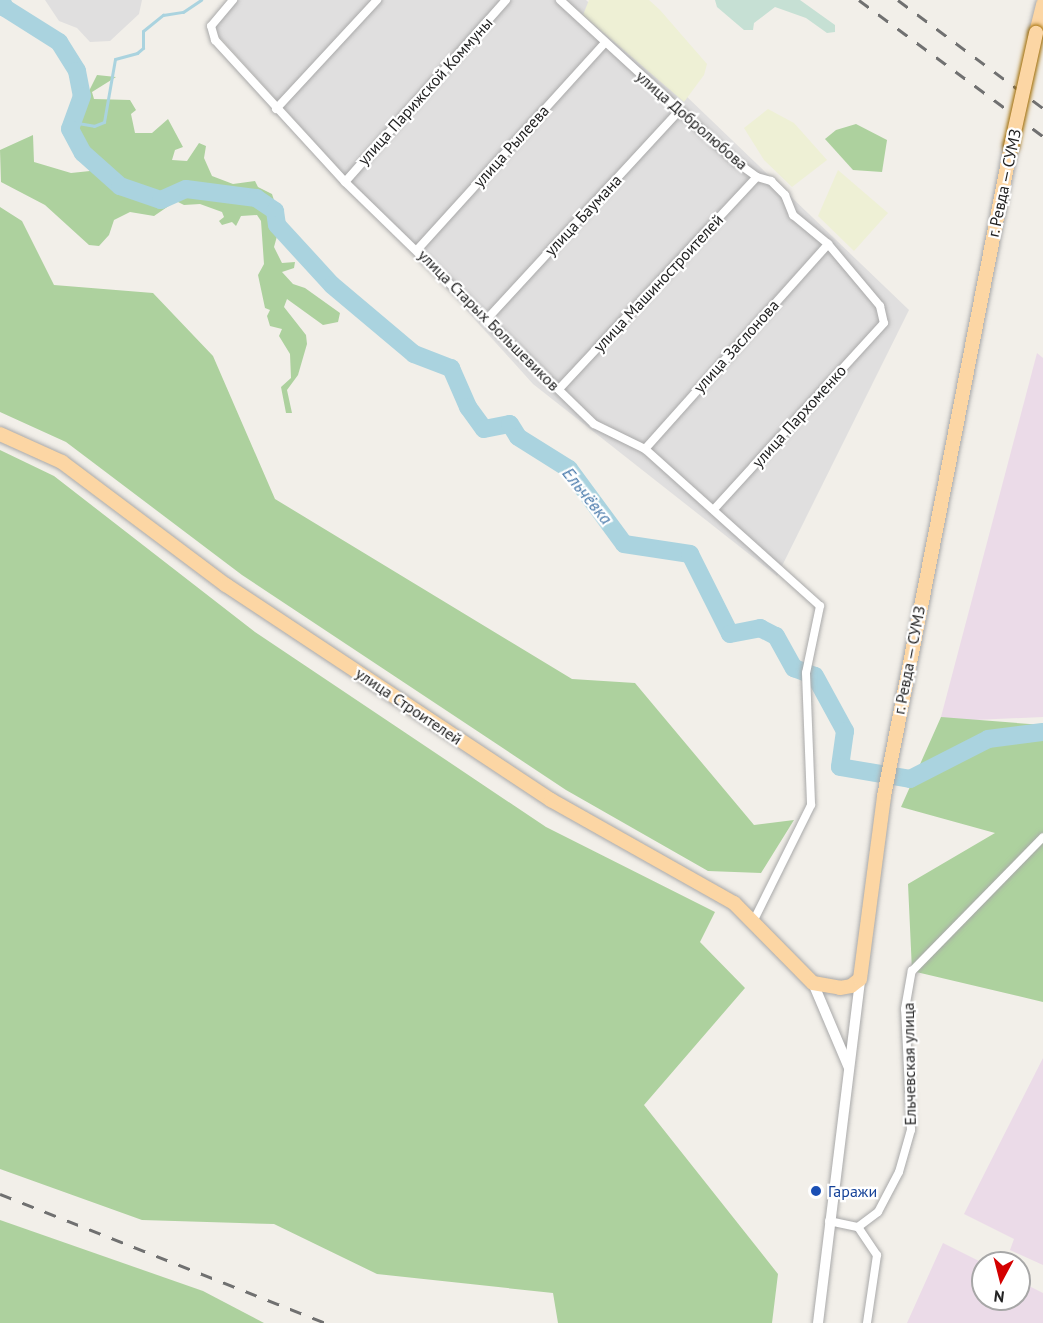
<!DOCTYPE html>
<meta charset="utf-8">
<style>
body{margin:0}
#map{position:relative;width:1043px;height:1323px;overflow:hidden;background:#f2efe9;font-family:"PT Sans",sans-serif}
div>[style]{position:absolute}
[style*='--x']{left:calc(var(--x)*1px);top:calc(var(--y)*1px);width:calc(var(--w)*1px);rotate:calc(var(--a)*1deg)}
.residential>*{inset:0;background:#e0dfdf}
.industrial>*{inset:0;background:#ebdbe8}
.farmland>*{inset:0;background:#eef0d5}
.forest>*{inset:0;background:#add19e}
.wetland>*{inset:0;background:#c6e0d4}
.stream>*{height:3px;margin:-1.5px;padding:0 1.5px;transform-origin:1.5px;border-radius:1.5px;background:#aad3df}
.river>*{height:18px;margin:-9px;padding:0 9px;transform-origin:9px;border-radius:9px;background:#aad3df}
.roads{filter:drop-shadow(0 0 2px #a9a9a9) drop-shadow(0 0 2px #a9a9a9)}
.minor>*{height:8px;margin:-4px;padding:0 4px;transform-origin:4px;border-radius:4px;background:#fff}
.tertiary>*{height:10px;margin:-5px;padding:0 5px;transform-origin:5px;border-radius:5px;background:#fff}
.primary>*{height:14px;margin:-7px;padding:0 7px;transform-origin:7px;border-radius:7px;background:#fcd6a4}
.rail>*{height:3px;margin-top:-1.5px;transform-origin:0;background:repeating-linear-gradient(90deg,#707070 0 12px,transparent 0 24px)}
.bridges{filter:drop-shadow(0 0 2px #a06b00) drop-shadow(0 0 2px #a06b00)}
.primary-bridge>*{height:14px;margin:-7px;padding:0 7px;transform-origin:7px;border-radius:7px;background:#fcd6a4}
.dots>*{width:16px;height:16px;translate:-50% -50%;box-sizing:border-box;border:3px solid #fff;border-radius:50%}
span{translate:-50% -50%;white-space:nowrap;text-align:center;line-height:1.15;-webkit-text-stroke:4.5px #fff;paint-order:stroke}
.street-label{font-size:16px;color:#222}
.transit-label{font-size:16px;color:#164399}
.left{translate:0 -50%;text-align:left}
.water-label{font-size:18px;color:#4a7aab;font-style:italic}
.north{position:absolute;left:971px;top:1251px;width:60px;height:60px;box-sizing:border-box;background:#fff;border:2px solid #a7a7a7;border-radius:50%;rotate:187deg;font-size:16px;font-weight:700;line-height:24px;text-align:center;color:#222}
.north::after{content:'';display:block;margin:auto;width:21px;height:27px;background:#d40000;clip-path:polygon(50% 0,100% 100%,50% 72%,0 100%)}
</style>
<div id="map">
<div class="residential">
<div style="clip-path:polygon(45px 0,142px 0,139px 14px,110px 41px,90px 42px,77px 28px,59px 21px)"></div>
<div style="clip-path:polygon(238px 0,586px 0,909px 310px,777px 576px,533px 384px,216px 33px,216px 25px)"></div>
</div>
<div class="industrial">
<div style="clip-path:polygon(1037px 353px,1043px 358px,1043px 717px,953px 721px,941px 717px)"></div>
<div style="clip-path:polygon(1043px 1058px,1043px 1265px,1010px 1250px,1014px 1239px,964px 1214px)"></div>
<div style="clip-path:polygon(943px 1243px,983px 1263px,983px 1299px,1019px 1299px,1019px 1281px,1043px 1293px,1043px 1323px,907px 1323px)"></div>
</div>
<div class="farmland">
<div style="clip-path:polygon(589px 0,649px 0,660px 10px,707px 64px,704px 75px,684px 102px,583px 15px)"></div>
<div style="clip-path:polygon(768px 109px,794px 123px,827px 160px,792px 187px,764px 160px,744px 128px)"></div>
<div style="clip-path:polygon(838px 170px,888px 213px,854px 251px,818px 216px)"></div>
</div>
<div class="forest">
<div style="clip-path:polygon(97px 75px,116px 77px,92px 92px,94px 99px,130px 100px,136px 110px,131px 114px,135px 133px,152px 133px,168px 119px,183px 147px,175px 150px,172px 160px,187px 161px,199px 143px,206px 146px,204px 158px,212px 176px,233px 184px,255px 181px,258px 187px,272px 194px,281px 222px,274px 247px,282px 263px,295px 262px,294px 268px,282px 272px,293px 284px,305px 288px,340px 313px,338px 322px,323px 325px,287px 299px,284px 307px,306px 335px,307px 344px,298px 375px,287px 390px,292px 413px,286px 413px,281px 387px,291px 378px,290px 354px,279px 336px,282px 329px,270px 326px,267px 316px,270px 310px,265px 308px,258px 275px,264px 264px,261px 221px,257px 215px,241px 216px,236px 226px,232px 222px,222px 225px,219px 221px,224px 217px,222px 212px,200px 204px,184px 205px,176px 201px,154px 216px,130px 212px,114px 220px,109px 235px,99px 246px,89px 245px,45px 205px,1px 182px,0 150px,33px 135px,34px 162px,71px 173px,90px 171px,66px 137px)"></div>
<div style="clip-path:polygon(856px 124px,887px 140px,882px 172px,853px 170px,825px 139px,836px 130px)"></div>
<div style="clip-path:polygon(0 207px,22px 221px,54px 285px,153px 293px,213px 356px,275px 499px,572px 679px,635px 683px,754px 825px,794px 820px,761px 873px,708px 871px,566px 790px,242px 575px,66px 442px,0 412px)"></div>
<div style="clip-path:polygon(0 450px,54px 476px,255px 632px,546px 827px,715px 912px,700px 942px,745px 988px,644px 1105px,778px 1274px,772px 1323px,558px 1323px,553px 1293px,377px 1274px,274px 1224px,142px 1220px,0 1169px)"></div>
<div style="clip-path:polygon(941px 717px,1043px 725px,1043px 1002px,912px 971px,908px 884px,995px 833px,901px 807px)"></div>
<div style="clip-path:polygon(0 1220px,203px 1291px,264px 1323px,0 1323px)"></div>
</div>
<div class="wetland">
<div style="clip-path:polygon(715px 0,800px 0,835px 25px,835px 32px,827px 33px,806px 18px,775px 7px,754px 23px,753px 30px,744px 30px,717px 7px)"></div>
</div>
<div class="stream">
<div style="--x:72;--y:122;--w:22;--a:10"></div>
<div style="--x:94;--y:126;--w:11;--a:-22"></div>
<div style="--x:104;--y:122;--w:64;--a:-80.1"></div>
<div style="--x:115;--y:59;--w:23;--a:-15"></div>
<div style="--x:137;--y:53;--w:8;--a:-40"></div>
<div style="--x:143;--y:48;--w:17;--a:-90"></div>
<div style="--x:143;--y:31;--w:26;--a:-39"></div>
<div style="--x:163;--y:15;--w:20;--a:-9"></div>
<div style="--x:183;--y:12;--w:22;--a:-34"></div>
</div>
<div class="river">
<div style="--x:1;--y:0;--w:9;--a:63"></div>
<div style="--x:5;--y:8;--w:64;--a:32.2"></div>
<div style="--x:59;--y:42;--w:34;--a:58"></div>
<div style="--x:77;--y:71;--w:25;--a:79"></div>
<div style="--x:82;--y:96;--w:35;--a:110"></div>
<div style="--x:70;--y:129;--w:27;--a:62"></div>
<div style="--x:83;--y:153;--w:50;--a:41.7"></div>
<div style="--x:120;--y:186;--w:43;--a:18.9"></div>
<div style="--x:161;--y:200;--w:27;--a:-24"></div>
<div style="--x:186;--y:189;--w:71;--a:7.3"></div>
<div style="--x:256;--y:198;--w:23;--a:34"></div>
<div style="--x:275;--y:211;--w:14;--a:82"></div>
<div style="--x:277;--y:225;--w:81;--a:47.5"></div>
<div style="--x:332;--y:285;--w:107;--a:40.1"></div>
<div style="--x:414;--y:354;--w:40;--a:21"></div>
<div style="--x:451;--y:368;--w:43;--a:66.4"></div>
<div style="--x:468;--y:407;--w:27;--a:54"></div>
<div style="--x:484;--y:429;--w:26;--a:-11"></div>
<div style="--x:510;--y:424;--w:15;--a:58"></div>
<div style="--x:518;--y:437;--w:60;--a:32.1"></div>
<div style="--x:569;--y:469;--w:93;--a:53.7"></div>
<div style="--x:624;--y:544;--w:67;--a:8.6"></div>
<div style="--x:690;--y:554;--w:89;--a:63.4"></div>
<div style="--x:730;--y:634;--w:31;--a:-11"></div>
<div style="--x:760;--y:628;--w:18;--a:27"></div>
<div style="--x:776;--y:636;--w:37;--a:61"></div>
<div style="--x:794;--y:668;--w:22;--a:21"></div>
<div style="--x:815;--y:676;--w:63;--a:61.4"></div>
<div style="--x:845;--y:731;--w:36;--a:98"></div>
<div style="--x:840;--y:767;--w:71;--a:9.7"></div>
<div style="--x:910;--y:779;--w:88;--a:-27.1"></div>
<div style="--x:988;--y:739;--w:55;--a:-7.3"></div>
</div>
<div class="roads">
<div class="minor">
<div style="--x:233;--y:0;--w:34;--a:130"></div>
<div style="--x:211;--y:26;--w:15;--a:74"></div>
<div style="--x:215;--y:40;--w:193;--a:47.5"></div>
<div style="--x:345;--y:182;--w:347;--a:44.2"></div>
<div style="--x:594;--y:424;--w:57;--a:26.1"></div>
<div style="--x:645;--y:449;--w:235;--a:41.9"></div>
<div style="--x:820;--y:606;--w:68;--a:101.8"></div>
<div style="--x:806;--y:673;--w:132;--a:87.8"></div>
<div style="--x:811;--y:805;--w:131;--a:116.4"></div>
<div style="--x:560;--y:0;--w:238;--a:42.6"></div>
<div style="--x:735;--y:161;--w:27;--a:36"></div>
<div style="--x:757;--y:177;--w:15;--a:16"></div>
<div style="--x:771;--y:181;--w:20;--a:45"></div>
<div style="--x:785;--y:195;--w:22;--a:68"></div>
<div style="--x:793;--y:215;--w:45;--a:39.6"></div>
<div style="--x:828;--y:244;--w:81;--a:50"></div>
<div style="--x:880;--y:306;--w:17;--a:77"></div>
<div style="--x:884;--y:323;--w:252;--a:132.4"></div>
<div style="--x:276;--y:109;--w:149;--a:-47.2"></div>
<div style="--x:345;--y:182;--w:243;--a:-48.5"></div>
<div style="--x:417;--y:250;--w:280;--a:-47.8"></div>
<div style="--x:487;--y:319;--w:283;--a:-47.3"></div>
<div style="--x:559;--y:389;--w:290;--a:-47"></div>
<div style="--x:645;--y:449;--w:275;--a:-48.2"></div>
<div style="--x:829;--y:1221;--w:30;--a:12"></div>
<div style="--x:858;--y:1227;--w:25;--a:-37"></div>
<div style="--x:878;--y:1212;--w:45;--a:-62.3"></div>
<div style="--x:899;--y:1172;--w:44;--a:-74.1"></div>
<div style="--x:911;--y:1130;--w:121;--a:-92.8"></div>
<div style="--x:905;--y:1009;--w:39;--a:-80"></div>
<div style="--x:912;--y:971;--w:187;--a:-45.6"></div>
<div style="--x:858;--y:1227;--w:34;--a:56"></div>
<div style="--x:877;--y:1255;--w:69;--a:98.4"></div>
</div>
<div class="tertiary">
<div style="--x:813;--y:983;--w:92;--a:67"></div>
<div style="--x:818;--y:1323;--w:347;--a:-83"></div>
</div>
<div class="primary">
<div style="--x:1036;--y:33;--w:30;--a:-76"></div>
<div style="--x:0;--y:434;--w:68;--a:24.3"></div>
<div style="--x:62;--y:462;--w:205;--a:36.9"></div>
<div style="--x:226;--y:585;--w:390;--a:33.5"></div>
<div style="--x:551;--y:800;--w:210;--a:29.4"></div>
<div style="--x:734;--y:903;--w:112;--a:45.4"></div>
<div style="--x:813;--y:983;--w:27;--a:10"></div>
<div style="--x:840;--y:988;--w:11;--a:-10"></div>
<div style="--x:851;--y:986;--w:11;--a:-38"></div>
<div style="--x:860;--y:979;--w:185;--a:-82.5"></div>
<div style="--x:884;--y:796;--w:662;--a:-78.94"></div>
</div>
</div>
<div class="rail">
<div style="--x:859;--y:0;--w:229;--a:36.5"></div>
<div style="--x:898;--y:0;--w:181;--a:36.7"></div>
<div style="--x:0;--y:1194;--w:350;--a:21.6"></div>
</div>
<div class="bridges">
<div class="primary-bridge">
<div style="--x:1011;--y:146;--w:116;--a:-77.5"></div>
</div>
</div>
<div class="dots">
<div style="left:816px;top:1191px;background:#1a4fb4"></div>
</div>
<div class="street-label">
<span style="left:425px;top:91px;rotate:-48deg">улица Парижской Коммуны</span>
<span style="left:692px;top:120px;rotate:41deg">улица Добролюбова</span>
<span style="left:511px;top:146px;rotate:-48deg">улица Рылеева</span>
<span style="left:1004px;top:183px;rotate:-78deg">г. Ревда — СУМЗ</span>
<span style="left:583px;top:215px;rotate:-47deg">улица Баумана</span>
<span style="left:658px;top:283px;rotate:-47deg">улица Машиностроителей</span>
<span style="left:489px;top:320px;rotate:45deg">улица Старых Большевиков</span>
<span style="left:736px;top:346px;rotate:-48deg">улица Заслонова</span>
<span style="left:799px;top:416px;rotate:-48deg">улица Пархоменко</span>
<span style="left:909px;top:660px;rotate:-79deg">г. Ревда — СУМЗ</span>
<span style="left:409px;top:706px;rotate:34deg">улица Строителей</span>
<span style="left:909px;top:1064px;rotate:-91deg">Ельчевская улица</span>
</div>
<div class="transit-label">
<span class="left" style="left:828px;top:1191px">Гаражи</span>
</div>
<div class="water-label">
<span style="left:587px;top:496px;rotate:51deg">Ельчёвка</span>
</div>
<div class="north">N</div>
</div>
